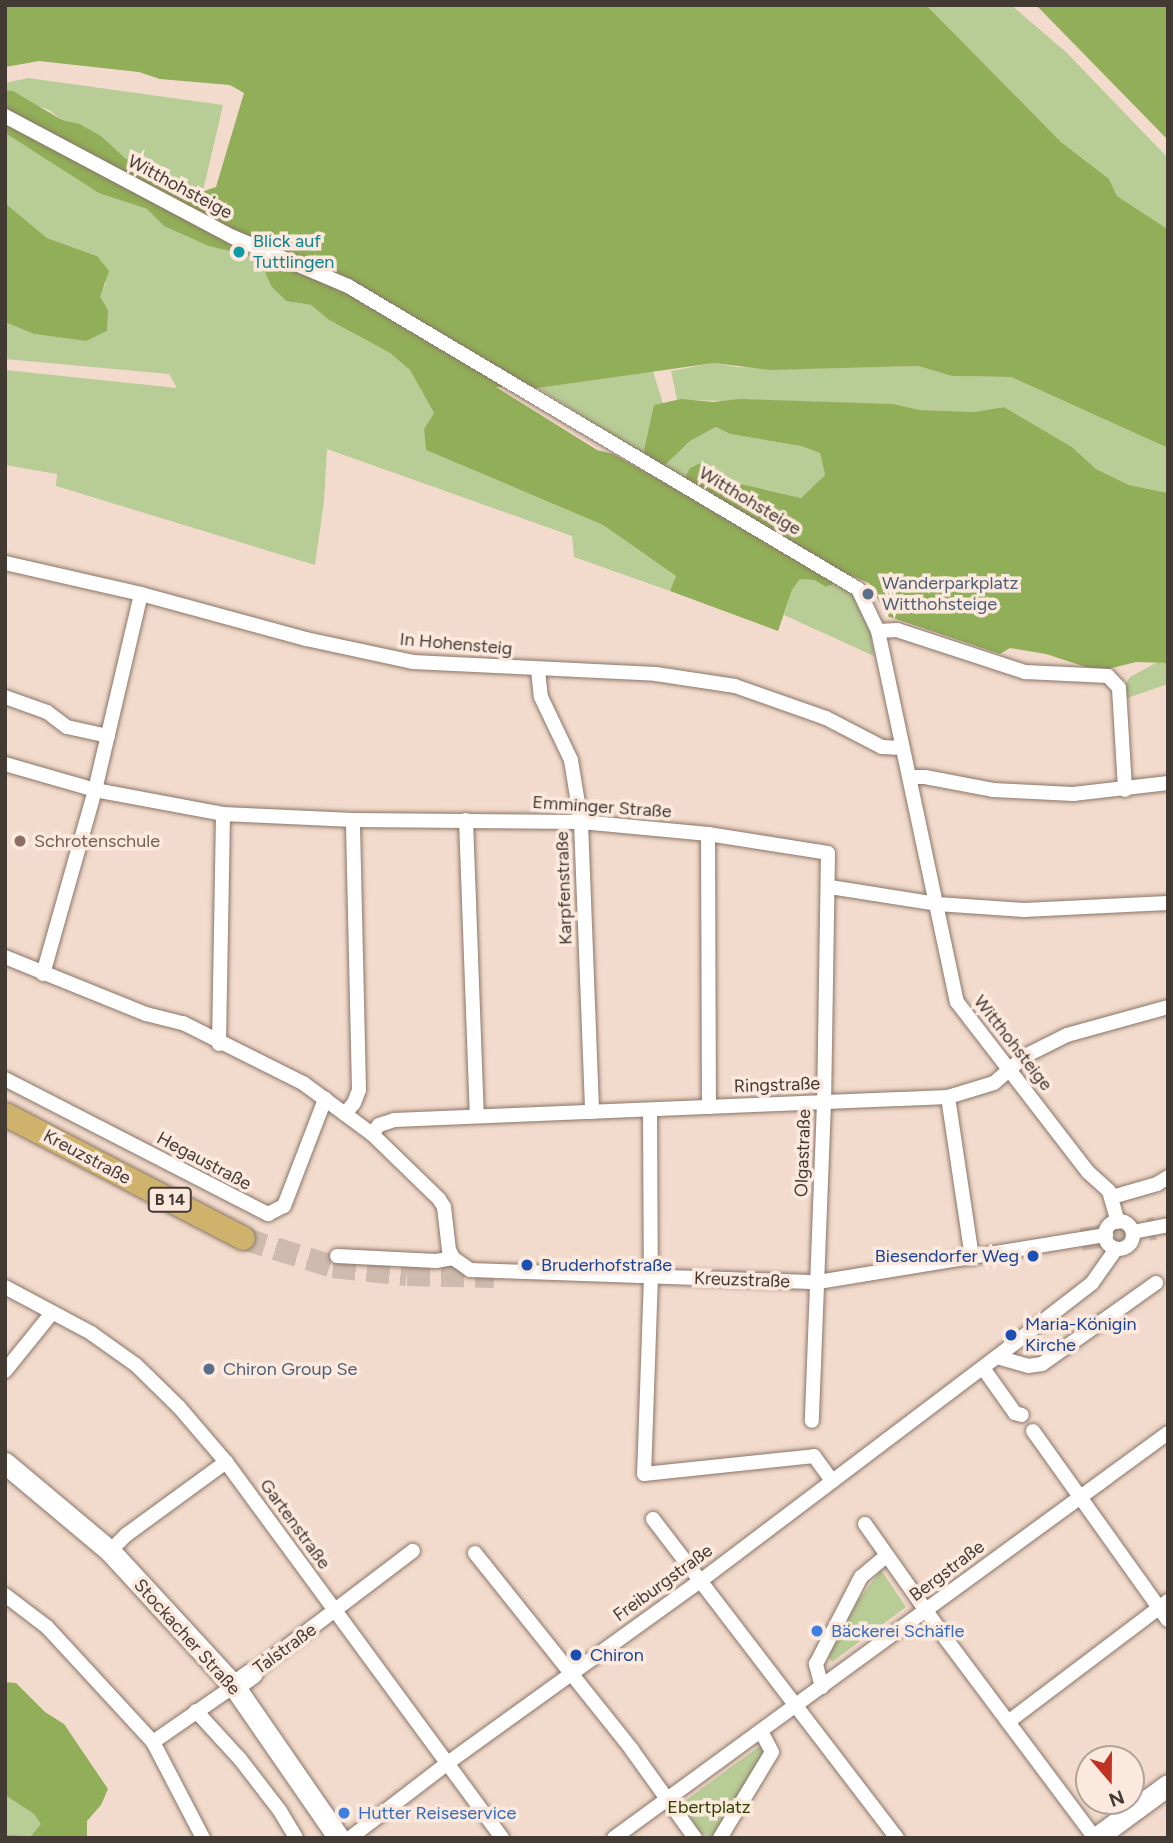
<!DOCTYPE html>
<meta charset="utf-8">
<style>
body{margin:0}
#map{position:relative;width:1173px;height:1843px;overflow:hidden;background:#f2dbcc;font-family:Figtree,sans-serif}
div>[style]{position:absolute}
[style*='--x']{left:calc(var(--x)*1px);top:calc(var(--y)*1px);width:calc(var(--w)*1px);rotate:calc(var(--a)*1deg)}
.green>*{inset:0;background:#b8cc96}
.forest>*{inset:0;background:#91ae58}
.primary-tunnel>*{height:23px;margin-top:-11.5px;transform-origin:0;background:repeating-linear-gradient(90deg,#cfbbae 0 23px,transparent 0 34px)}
.roads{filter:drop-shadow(0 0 2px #8a7568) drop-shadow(0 0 2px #8a7568)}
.street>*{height:14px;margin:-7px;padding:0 7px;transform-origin:7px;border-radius:7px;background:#fff}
.street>.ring{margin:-7px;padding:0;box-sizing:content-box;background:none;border:14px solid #fff;border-radius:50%}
.secondary>*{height:21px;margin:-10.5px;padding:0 10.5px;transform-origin:10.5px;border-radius:10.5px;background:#fff}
.primary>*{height:23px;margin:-11.5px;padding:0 11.5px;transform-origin:11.5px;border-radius:11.5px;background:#cfb36c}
.dots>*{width:19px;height:19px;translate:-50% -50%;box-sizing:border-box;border:4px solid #fce9dd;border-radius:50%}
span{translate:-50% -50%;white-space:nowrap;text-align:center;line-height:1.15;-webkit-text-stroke:7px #fce9dd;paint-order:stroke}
.shield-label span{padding:2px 5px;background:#fce9dd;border:2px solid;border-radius:5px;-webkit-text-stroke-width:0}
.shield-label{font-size:16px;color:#433a34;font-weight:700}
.street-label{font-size:18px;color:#433a34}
.culture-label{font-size:18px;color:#0d838f}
.left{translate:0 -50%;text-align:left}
.service-label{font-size:18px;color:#4e5e75}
.education-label{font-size:18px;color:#785e54}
.transit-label{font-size:18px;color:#164399}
.right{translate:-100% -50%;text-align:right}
.shop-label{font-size:18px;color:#366cbe}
.park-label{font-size:18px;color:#304100}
.frame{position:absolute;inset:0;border:7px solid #433a34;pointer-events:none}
.north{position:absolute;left:1075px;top:1745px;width:70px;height:70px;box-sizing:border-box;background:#fce9dd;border:2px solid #b2a399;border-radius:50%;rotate:160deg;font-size:19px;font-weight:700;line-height:28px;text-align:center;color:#433a34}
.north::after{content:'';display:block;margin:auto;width:24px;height:32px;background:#bf3224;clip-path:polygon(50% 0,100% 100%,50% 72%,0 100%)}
</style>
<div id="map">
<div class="green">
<div style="clip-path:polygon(926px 5px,1011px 5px,1066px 52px,1168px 158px,1168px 233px,1166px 228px,1117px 196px,1109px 179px,1061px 142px)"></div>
<div style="clip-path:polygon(28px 78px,223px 105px,203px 191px,173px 186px,125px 158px,101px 136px,80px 124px,62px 120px,49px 110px,25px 101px,13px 91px,5px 90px,5px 83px)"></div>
<div style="clip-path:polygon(5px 133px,98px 192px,147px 209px,165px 226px,259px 258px,271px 286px,286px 301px,311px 305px,329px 320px,390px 353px,410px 370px,434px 413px,424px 429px,426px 450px,603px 525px,676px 576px,670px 591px,574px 557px,572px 536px,327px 449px,324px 501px,315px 565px,56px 486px,57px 474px,5px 465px,5px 370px,177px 388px,169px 374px,5px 359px,5px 322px,34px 334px,86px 341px,107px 331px,99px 297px,106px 283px,97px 256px,47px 238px,5px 203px)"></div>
<div style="clip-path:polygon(714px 363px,736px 367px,800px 369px,918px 366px,952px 376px,1011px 377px,1168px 448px,1168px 493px,1129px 485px,1096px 469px,1072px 447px,1004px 407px,975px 412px,920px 410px,892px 404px,677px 400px,671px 371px)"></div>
<div style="clip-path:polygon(653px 371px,667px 417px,643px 455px,538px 388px)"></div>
<div style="clip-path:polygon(716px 427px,730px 434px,801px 446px,820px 453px,825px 475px,801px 498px,742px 484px,721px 476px,705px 461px,684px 479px,664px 466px,690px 441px)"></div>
<div style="clip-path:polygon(800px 579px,814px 580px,826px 587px,837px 583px,857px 597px,871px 635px,874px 656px,784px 615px,792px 590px)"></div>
<div style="clip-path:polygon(1156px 663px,1168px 663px,1168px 684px,1127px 698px,1123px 688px,1130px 677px)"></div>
<div style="clip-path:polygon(881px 1570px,906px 1607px,832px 1662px,828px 1657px,857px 1602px)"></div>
<div style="clip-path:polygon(760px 1746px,764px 1750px,754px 1769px,715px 1836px,708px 1837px,698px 1830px,682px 1803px)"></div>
<div style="clip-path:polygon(5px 1795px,34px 1814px,42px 1824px,31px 1836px,5px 1835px)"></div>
</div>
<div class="forest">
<div style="clip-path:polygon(5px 5px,926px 5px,1061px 142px,1109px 179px,1117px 196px,1166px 228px,1168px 448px,1011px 377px,952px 376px,918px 366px,770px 370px,714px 363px,538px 388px,496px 387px,597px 450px,613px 454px,678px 490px,690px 468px,705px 461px,721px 476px,741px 484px,801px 498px,825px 475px,820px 453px,801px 446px,730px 434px,716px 427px,690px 441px,664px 466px,643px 455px,654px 405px,681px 399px,713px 402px,740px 399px,893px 404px,920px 410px,975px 412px,1004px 407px,1072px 447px,1096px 469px,1129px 485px,1168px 493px,1168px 663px,1136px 662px,1108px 669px,1086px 667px,1046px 654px,1010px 648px,1000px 654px,887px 616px,869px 583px,852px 576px,826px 587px,814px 580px,800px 579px,792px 590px,778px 631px,670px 591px,676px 576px,603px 525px,426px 450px,424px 429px,434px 413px,410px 370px,390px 353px,329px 320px,311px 305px,286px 301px,271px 286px,259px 258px,209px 246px,164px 226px,147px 209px,99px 193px,5px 133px,5px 90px,13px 91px,62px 120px,80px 124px,101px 136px,125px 158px,173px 186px,204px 191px,216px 187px,244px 93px,230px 85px,160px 79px,139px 72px,39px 61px,5px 67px)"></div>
<div style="clip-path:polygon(1036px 5px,1168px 5px,1168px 140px)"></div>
<div style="clip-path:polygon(5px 203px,47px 238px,97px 256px,109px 271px,100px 297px,108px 310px,107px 331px,86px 341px,34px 334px,5px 322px)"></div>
<div style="clip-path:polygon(5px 1682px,16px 1683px,45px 1712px,64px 1724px,108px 1789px,101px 1805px,87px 1821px,87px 1838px,5px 1838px,6px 1835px,31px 1836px,41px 1824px,34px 1814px,5px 1795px)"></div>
</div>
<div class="primary-tunnel">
<div style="--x:243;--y:1238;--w:94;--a:17.3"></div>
<div style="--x:333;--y:1266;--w:74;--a:6.2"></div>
<div style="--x:407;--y:1274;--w:87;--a:1.3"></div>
<div style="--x:1081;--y:1239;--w:75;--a:-8.5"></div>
</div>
<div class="roads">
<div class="street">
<div style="--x:5;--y:116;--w:258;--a:28"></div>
<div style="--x:233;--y:237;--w:125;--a:23.1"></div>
<div style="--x:348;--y:286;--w:593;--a:30.72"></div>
<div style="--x:858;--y:589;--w:47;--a:64.5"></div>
<div style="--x:878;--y:631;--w:379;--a:78"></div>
<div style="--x:957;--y:1002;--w:215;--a:52.4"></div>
<div style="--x:1088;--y:1172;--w:28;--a:42"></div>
<div style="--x:1109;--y:1191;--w:32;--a:74"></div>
<div style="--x:5;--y:563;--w:139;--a:12.8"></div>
<div style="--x:141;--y:594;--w:171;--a:15.3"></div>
<div style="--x:306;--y:639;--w:109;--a:12.1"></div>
<div style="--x:413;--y:662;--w:243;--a:2.8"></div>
<div style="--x:656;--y:674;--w:80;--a:8.6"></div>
<div style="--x:735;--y:686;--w:96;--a:19.4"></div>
<div style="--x:826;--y:718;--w:63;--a:27.4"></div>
<div style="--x:882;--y:747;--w:20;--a:3"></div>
<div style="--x:878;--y:631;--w:19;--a:-3"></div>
<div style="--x:897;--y:630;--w:135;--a:18.2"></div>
<div style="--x:1025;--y:672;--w:83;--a:2.8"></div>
<div style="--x:1108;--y:676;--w:16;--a:47"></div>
<div style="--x:1119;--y:688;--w:102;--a:86.6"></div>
<div style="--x:538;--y:670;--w:27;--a:84"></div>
<div style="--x:541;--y:697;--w:70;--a:64.5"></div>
<div style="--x:571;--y:760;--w:63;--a:80.8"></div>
<div style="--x:581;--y:822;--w:290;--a:87.8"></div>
<div style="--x:5;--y:697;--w:45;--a:19.7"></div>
<div style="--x:47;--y:712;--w:25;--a:37"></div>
<div style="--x:67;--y:727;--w:42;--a:12.4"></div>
<div style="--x:5;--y:764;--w:94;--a:16.1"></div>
<div style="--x:95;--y:790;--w:130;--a:10.6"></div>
<div style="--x:223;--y:814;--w:130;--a:2.6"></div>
<div style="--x:353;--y:820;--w:228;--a:0.5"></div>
<div style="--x:581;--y:822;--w:128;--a:5.4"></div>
<div style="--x:708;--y:834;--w:121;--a:9"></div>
<div style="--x:828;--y:853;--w:250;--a:90.9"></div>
<div style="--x:824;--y:1103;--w:318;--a:92.2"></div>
<div style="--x:910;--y:777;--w:15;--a:0"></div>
<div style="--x:925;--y:777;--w:69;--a:10.8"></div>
<div style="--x:993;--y:790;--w:80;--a:2.9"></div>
<div style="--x:1073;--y:794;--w:96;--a:-6.6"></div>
<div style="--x:466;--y:820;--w:295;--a:87.9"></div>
<div style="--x:708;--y:834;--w:273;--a:89.8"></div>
<div style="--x:830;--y:887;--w:108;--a:9"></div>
<div style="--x:937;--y:904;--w:87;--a:3.9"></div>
<div style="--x:1024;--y:910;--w:144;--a:-2.8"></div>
<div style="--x:5;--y:957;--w:152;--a:22"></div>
<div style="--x:146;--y:1014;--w:38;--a:14"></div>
<div style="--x:183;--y:1023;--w:134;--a:26.6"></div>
<div style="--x:303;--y:1083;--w:86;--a:36.5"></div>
<div style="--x:372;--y:1134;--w:93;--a:44.1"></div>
<div style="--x:439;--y:1199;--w:9;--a:58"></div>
<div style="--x:444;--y:1207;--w:43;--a:83.4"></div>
<div style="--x:449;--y:1250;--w:9;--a:63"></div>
<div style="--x:453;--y:1258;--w:21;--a:35"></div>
<div style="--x:470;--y:1270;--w:348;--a:2"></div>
<div style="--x:818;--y:1282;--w:292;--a:-9.3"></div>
<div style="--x:43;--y:974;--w:191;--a:-74.2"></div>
<div style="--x:95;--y:790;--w:201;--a:-76.8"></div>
<div style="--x:219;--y:1044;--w:230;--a:-89"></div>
<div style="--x:5;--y:1079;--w:296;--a:27.2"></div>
<div style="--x:268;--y:1214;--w:18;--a:-27"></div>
<div style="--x:284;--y:1206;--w:115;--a:-69"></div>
<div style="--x:948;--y:1097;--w:163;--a:81.5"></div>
<div style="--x:650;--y:1110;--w:166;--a:89.7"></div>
<div style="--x:651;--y:1276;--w:198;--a:92"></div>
<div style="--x:644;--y:1474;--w:171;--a:-6"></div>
<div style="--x:814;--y:1456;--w:31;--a:54"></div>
<div style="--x:345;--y:1114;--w:14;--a:-51"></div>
<div style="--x:354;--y:1103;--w:14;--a:-69"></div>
<div style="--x:359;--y:1090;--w:270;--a:-91.3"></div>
<div style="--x:372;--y:1134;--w:11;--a:-52"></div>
<div style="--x:379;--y:1125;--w:16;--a:-18"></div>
<div style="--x:394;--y:1120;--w:554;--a:-2.38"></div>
<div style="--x:948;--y:1097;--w:48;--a:-16.9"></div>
<div style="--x:994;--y:1083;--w:41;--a:-41.1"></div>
<div style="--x:1025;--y:1056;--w:47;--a:-26.6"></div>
<div style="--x:1067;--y:1035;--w:105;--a:-15.5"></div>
<div style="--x:1112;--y:1197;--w:47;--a:-16.1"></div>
<div style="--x:1157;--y:1184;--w:13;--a:-32"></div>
<div class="ring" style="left:1105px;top:1221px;width:14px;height:14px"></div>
<div style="--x:1133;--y:1232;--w:36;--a:-11"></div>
<div style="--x:337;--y:1256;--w:99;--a:2.9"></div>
<div style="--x:436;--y:1261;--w:17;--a:-10"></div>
<div style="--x:5;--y:1287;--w:98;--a:28.1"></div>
<div style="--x:91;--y:1333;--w:55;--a:35.4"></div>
<div style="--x:136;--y:1365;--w:60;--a:44.3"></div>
<div style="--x:179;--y:1407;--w:72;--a:49.5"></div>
<div style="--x:226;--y:1462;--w:466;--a:53.7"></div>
<div style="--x:997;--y:1357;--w:32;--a:16"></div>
<div style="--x:1028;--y:1366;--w:14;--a:-8"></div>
<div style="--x:1042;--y:1364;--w:140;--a:-35.4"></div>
<div style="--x:983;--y:1368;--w:55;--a:54.6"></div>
<div style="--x:1015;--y:1413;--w:7;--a:16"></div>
<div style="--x:5;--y:1371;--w:75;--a:-51"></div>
<div style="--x:1033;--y:1431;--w:232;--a:54.5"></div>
<div style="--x:653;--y:1519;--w:402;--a:52.6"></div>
<div style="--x:865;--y:1524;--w:141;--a:54.8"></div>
<div style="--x:946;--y:1639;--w:249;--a:53.2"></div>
<div style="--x:110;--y:1551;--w:23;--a:-45"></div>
<div style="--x:126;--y:1535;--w:124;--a:-36.1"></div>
<div style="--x:475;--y:1553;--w:252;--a:51.4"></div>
<div style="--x:632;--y:1750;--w:108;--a:54.4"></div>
<div style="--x:5;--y:1595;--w:53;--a:37.3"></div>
<div style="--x:47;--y:1627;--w:156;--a:47.3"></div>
<div style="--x:153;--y:1742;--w:108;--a:62.5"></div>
<div style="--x:252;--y:1673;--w:202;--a:-37.2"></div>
<div style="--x:822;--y:1687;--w:24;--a:-105"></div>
<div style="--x:816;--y:1664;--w:98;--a:-62.7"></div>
<div style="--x:861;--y:1577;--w:33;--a:-40"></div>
<div style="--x:196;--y:1711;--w:65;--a:47.5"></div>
<div style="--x:240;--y:1759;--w:66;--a:52.4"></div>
<div style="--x:280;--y:1811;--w:31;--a:59"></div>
<div style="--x:1008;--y:1722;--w:201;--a:-37.1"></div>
<div style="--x:153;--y:1742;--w:98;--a:-34.7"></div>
<div style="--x:350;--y:1838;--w:125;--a:-37.5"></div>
<div style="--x:449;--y:1762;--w:308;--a:-35.8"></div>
<div style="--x:699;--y:1582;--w:398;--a:-37.1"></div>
<div style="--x:1016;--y:1342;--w:96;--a:-37.8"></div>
<div style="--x:1092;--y:1283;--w:42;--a:-54.8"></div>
<div style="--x:614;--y:1838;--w:686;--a:-36.17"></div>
<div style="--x:720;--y:1838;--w:100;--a:-58.8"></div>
<div style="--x:772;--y:1752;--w:24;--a:-118"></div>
</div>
<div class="secondary">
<div style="--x:5;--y:1463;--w:137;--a:40"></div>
<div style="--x:110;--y:1551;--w:183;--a:47.4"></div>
<div style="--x:234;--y:1686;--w:185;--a:55.4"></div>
<div style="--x:234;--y:1686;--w:22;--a:-36"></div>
<div style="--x:1096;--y:1838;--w:89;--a:-36.4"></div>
</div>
<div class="primary">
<div style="--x:5;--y:1114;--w:268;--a:27.5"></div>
</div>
</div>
<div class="dots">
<div style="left:239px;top:252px;background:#0f9aa8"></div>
<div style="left:868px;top:594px;background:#5c6f8a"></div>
<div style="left:20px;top:841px;background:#8d6e63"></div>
<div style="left:1033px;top:1256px;background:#1a4fb4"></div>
<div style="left:527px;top:1265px;background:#1a4fb4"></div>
<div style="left:1011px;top:1335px;background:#1a4fb4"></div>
<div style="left:209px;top:1369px;background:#5c6f8a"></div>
<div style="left:817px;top:1631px;background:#3f7fe0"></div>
<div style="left:576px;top:1655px;background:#1a4fb4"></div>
<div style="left:344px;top:1813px;background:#3f7fe0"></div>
</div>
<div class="shield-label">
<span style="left:170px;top:1200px">B 14</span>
</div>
<div class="street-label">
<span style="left:180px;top:187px;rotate:28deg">Witthohsteige</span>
<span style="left:750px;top:501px;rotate:31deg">Witthohsteige</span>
<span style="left:456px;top:644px;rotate:5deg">In Hohensteig</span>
<span style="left:602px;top:807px;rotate:4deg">Emminger Straße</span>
<span style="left:564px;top:888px;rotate:-92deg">Karpfenstraße</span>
<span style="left:1013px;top:1043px;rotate:52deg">Witthohsteige</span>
<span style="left:777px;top:1085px;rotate:-2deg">Ringstraße</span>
<span style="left:803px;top:1153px;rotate:-88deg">Olgastraße</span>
<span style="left:87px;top:1157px;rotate:28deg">Kreuzstraße</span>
<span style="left:204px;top:1161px;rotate:28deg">Hegaustraße</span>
<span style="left:742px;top:1280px;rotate:2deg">Kreuzstraße</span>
<span style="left:295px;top:1524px;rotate:54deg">Gartenstraße</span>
<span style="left:947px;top:1571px;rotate:-37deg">Bergstraße</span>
<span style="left:663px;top:1583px;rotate:-36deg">Freiburgstraße</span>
<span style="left:187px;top:1637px;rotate:48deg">Stockacher Straße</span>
<span style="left:285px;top:1649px;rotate:-36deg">Talstraße</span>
</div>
<div class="culture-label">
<span class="left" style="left:253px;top:252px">Blick auf<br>Tuttlingen</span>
</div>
<div class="service-label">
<span class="left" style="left:882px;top:594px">Wanderparkplatz<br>Witthohsteige</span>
<span class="left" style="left:223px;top:1369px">Chiron Group Se</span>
</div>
<div class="education-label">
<span class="left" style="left:34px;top:841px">Schrotenschule</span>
</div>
<div class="transit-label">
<span class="right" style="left:1019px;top:1256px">Biesendorfer Weg</span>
<span class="left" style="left:541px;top:1265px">Bruderhofstraße</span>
<span class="left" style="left:1025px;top:1335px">Maria-Königin<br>Kirche</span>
<span class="left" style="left:590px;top:1655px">Chiron</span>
</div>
<div class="shop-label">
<span class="left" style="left:831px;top:1631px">Bäckerei Schäfle</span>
<span class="left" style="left:358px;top:1813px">Hutter Reiseservice</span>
</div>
<div class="park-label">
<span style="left:709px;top:1807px">Ebertplatz</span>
</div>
<div class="frame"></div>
<div class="north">N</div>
</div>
